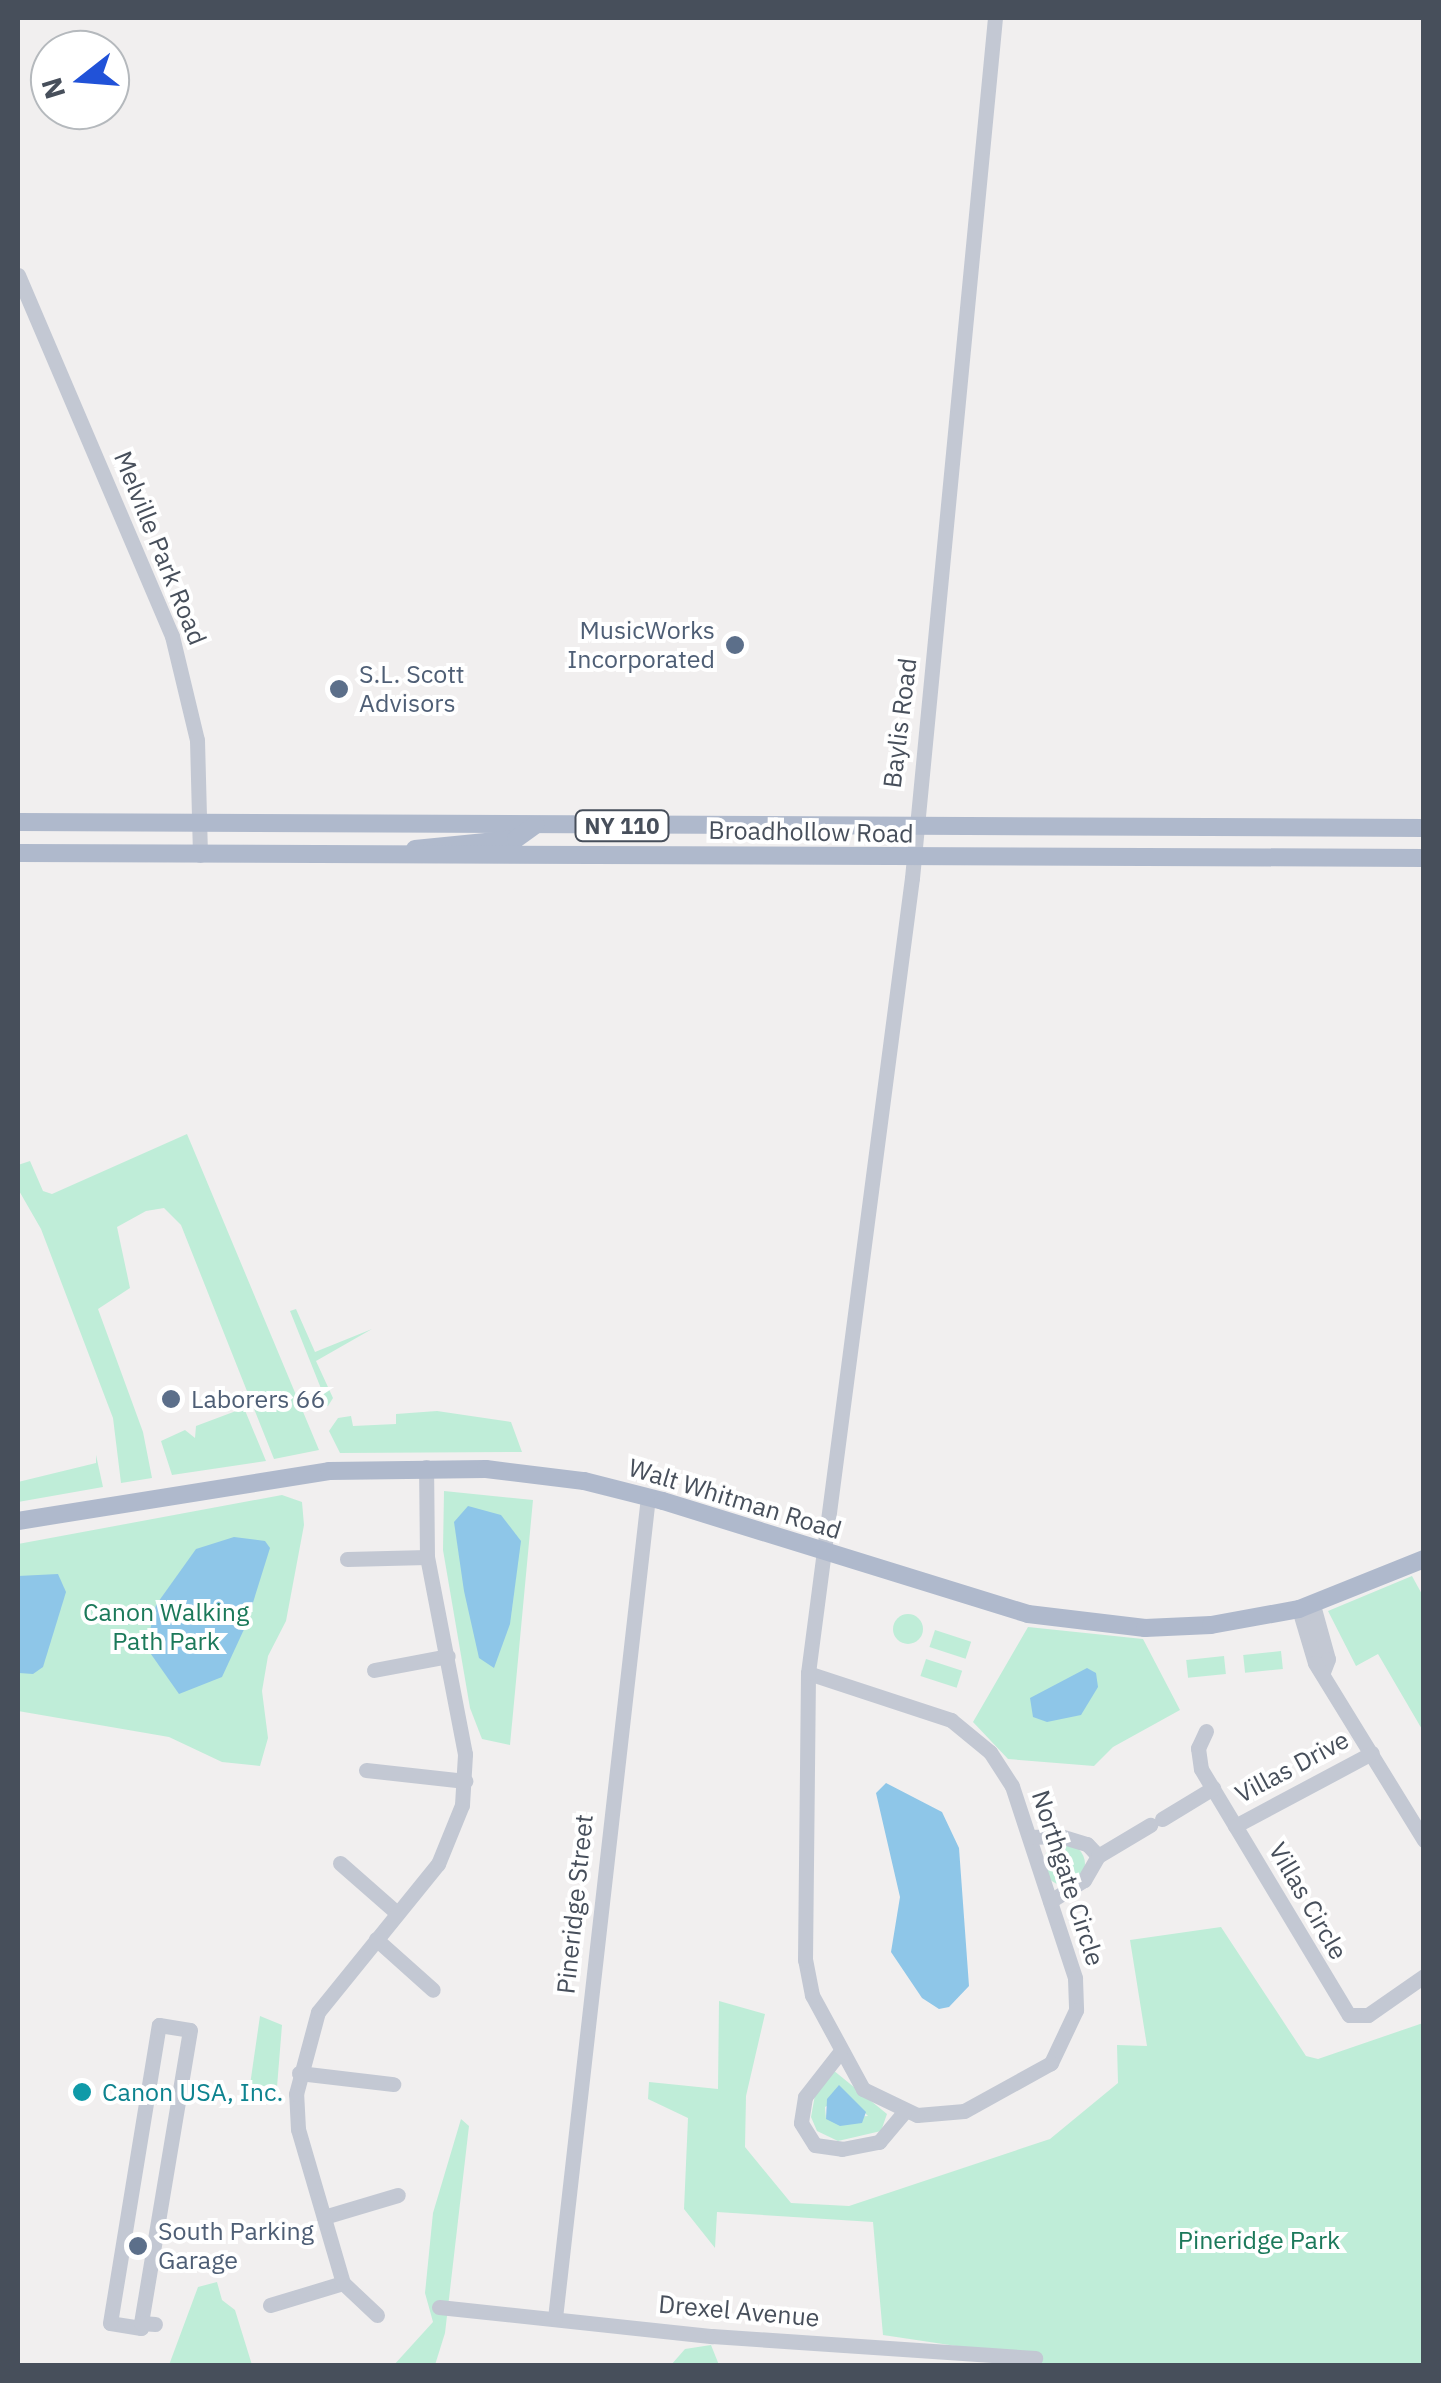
<!DOCTYPE html>
<style>
body{margin:0}
#map{position:relative;width:1441px;height:2383px;overflow:hidden;background:#f1efef;font-family:"IBM Plex Sans",sans-serif}
div>[style]{position:absolute}
[style*='--x']{left:calc(var(--x)*1px);top:calc(var(--y)*1px);width:calc(var(--w)*1px);rotate:calc(var(--a)*1deg)}
.green>*{inset:0;background:#bfedd8;transform-origin:0 0}
.round{border-radius:50%}
.water>*{inset:0;background:#8ec6e8}
.minor>*{height:15px;margin:-7.5px;padding:0 7.5px;transform-origin:7.5px;border-radius:7.5px;background:#c3c8d3}
.major>*{height:18px;margin:-9px;padding:0 9px;transform-origin:9px;border-radius:9px;background:#afb9cc}
.dots>*{width:28px;height:28px;translate:-50% -50%;box-sizing:border-box;border:5px solid #fff;border-radius:50%}
span{translate:-50% -50%;white-space:nowrap;text-align:center;line-height:1.15;-webkit-text-stroke:8px #fff;paint-order:stroke}
.shield-label span{padding:2px 8px;background:#fff;border:2px solid;border-radius:8px;-webkit-text-stroke-width:0}
.shield-label{font-size:22px;color:#474f5b;font-weight:700}
.street-label{font-size:25px;color:#474f5b}
.service-label{font-size:25px;color:#4e5e75}
.right{translate:-100% -50%;text-align:right}
.left{translate:0 -50%;text-align:left}
.park-label{font-size:25px;color:#1b795a}
.culture-label{font-size:25px;color:#0d838f}
.frame{position:absolute;inset:0;border:20px solid #474f5b;pointer-events:none}
.north{position:absolute;left:30px;top:30px;width:100px;height:100px;box-sizing:border-box;background:#fff;border:2px solid #b5b9bd;border-radius:50%;rotate:253deg;font-size:28px;font-weight:700;line-height:40px;text-align:center;color:#474f5b}
.north::after{content:'';display:block;margin:auto;width:35px;height:45px;background:#2152d8;clip-path:polygon(50% 0,100% 100%,50% 72%,0 100%)}
</style>
<div id="map">
<div class="green">
<div style="clip-path:polygon(187px 1134px,319px 1450px,274px 1459px,181px 1225px,164px 1208px,146px 1211px,117px 1227px,130px 1288px,98px 1309px,143px 1432px,152px 1478px,121px 1483px,113px 1418px,41px 1229px,18px 1189px,18px 1165px,30px 1161px,43px 1191px,52px 1194px)"></div>
<div style="clip-path:polygon(296px 1309px,315px 1352px,372px 1329px,316px 1361px,333px 1398px,328px 1406px,318px 1406px,326px 1401px,290px 1311px)"></div>
<div style="clip-path:polygon(244px 1408px,266px 1461px,172px 1475px,161px 1441px,185px 1430px,195px 1438px,196px 1426px)"></div>
<div style="clip-path:polygon(437px 1411px,511px 1422px,522px 1452px,340px 1453px,329px 1431px,338px 1418px,351px 1416px,353px 1426px,396px 1424px,396px 1414px)"></div>
<div style="clip-path:polygon(96px 1455px,103px 1487px,18px 1502px,18px 1482px,96px 1463px)"></div>
<div style="clip-path:polygon(444px 1491px,533px 1500px,510px 1745px,482px 1739px,470px 1708px,443px 1550px)"></div>
<div style="clip-path:polygon(282px 1495px,302px 1502px,304px 1525px,286px 1621px,268px 1656px,262px 1691px,268px 1738px,260px 1766px,222px 1762px,169px 1737px,18px 1711px,18px 1544px)"></div>
<div style="clip-path:polygon(1412px 1576px,1423px 1596px,1423px 1731px,1378px 1654px,1356px 1666px,1328px 1611px)"></div>
<div class="round" style="left:893px;top:1614px;width:30px;height:30px"></div>
<div style="clip-path:polygon(1028px 1627px,1143px 1639px,1180px 1710px,1113px 1747px,1094px 1766px,1008px 1759px,973px 1722px)"></div>
<div style="left:935px;top:1630px;width:38px;height:18px;rotate:18deg"></div>
<div style="left:1281px;top:1651px;width:18px;height:38px;rotate:84deg"></div>
<div style="left:1224px;top:1656px;width:18px;height:38px;rotate:84deg"></div>
<div style="left:926px;top:1659px;width:38px;height:18px;rotate:18deg"></div>
<div class="round" style="left:1043px;top:1843px;width:42px;height:42px"></div>
<div style="clip-path:polygon(1221px 1927px,1306px 2056px,1318px 2059px,1423px 2023px,1423px 2365px,1031px 2365px,1029px 2357px,883px 2335px,873px 2222px,717px 2212px,715px 2248px,684px 2209px,688px 2118px,648px 2099px,649px 2082px,718px 2089px,719px 2001px,765px 2014px,746px 2096px,745px 2147px,791px 2203px,849px 2206px,1050px 2139px,1118px 2083px,1117px 2045px,1147px 2046px,1130px 1940px)"></div>
<div style="clip-path:polygon(260px 2016px,282px 2025px,277px 2087px,250px 2085px)"></div>
<div style="clip-path:polygon(evenodd,833px 2070px,887px 2114px,881px 2131px,838px 2141px,817px 2131px,811px 2117px,815px 2095px,833px 2070px,846px 2094px,868px 2116px,826px 2119px,825px 2107px,846px 2094px)"></div>
<div style="clip-path:polygon(461px 2119px,469px 2126px,445px 2333px,435px 2365px,393px 2366px,433px 2322px,425px 2293px,433px 2213px)"></div>
<div style="clip-path:polygon(217px 2282px,222px 2300px,235px 2310px,252px 2365px,169px 2365px,198px 2287px)"></div>
<div style="clip-path:polygon(711px 2345px,719px 2365px,671px 2365px,685px 2349px)"></div>
</div>
<div class="water">
<div style="clip-path:polygon(468px 1506px,501px 1515px,521px 1541px,510px 1624px,494px 1668px,479px 1658px,464px 1591px,454px 1522px)"></div>
<div style="clip-path:polygon(234px 1537px,265px 1541px,270px 1548px,246px 1625px,222px 1677px,179px 1694px,146px 1647px,156px 1605px,196px 1549px)"></div>
<div style="clip-path:polygon(58px 1574px,66px 1592px,43px 1667px,33px 1674px,19px 1673px,18px 1576px)"></div>
<div style="clip-path:polygon(1087px 1668px,1096px 1673px,1098px 1687px,1081px 1715px,1047px 1722px,1033px 1717px,1030px 1698px)"></div>
<div style="clip-path:polygon(886px 1783px,942px 1812px,959px 1848px,969px 1986px,949px 2007px,939px 2009px,922px 1998px,891px 1952px,900px 1897px,876px 1793px)"></div>
<div style="clip-path:polygon(839px 2085px,866px 2112px,862px 2123px,840px 2126px,826px 2119px,827px 2099px)"></div>
</div>
<div class="minor">
<div style="--x:18;--y:275;--w:392;--a:66.9"></div>
<div style="--x:172;--y:636;--w:107;--a:76.5"></div>
<div style="--x:197;--y:740;--w:115;--a:88.5"></div>
<div style="--x:347;--y:1559;--w:80;--a:-1.4"></div>
<div style="--x:1313;--y:1605;--w:56;--a:74.5"></div>
<div style="--x:1328;--y:1659;--w:14;--a:111"></div>
<div style="--x:1299;--y:1609;--w:56;--a:73.5"></div>
<div style="--x:1315;--y:1663;--w:208;--a:58.4"></div>
<div style="--x:374;--y:1670;--w:75;--a:-10.7"></div>
<div style="--x:808;--y:1673;--w:151;--a:18.2"></div>
<div style="--x:951;--y:1720;--w:50;--a:39.4"></div>
<div style="--x:990;--y:1752;--w:40;--a:57.1"></div>
<div style="--x:1012;--y:1786;--w:202;--a:71.8"></div>
<div style="--x:1075;--y:1978;--w:32;--a:88"></div>
<div style="--x:1076;--y:2010;--w:59;--a:115.3"></div>
<div style="--x:1051;--y:2063;--w:99;--a:151.1"></div>
<div style="--x:964;--y:2111;--w:47;--a:175.1"></div>
<div style="--x:917;--y:2115;--w:60;--a:-154.3"></div>
<div style="--x:863;--y:2089;--w:107;--a:-118.5"></div>
<div style="--x:812;--y:1995;--w:36;--a:-101"></div>
<div style="--x:805;--y:1960;--w:287;--a:-89.4"></div>
<div style="--x:808;--y:1673;--w:802;--a:-82.55"></div>
<div style="--x:912;--y:878;--w:864;--a:-84.49"></div>
<div style="--x:1206;--y:1731;--w:19;--a:115"></div>
<div style="--x:1198;--y:1748;--w:21;--a:82"></div>
<div style="--x:1201;--y:1769;--w:287;--a:59"></div>
<div style="--x:1349;--y:2015;--w:19;--a:0"></div>
<div style="--x:1368;--y:2015;--w:68;--a:-34.9"></div>
<div style="--x:366;--y:1770;--w:100;--a:6.3"></div>
<div style="--x:1162;--y:1819;--w:60;--a:-31.3"></div>
<div style="--x:1235;--y:1826;--w:155;--a:-28.1"></div>
<div style="--x:1030;--y:1837;--w:30;--a:-2"></div>
<div style="--x:1060;--y:1836;--w:28;--a:17"></div>
<div style="--x:1087;--y:1844;--w:16;--a:47"></div>
<div style="--x:1098;--y:1856;--w:28;--a:120"></div>
<div style="--x:1084;--y:1880;--w:40;--a:148"></div>
<div style="--x:1098;--y:1856;--w:61;--a:-30.8"></div>
<div style="--x:340;--y:1863;--w:76;--a:41.3"></div>
<div style="--x:376;--y:1939;--w:76;--a:41.8"></div>
<div style="--x:840;--y:2052;--w:57;--a:127.9"></div>
<div style="--x:805;--y:2097;--w:26;--a:99"></div>
<div style="--x:801;--y:2123;--w:26;--a:58"></div>
<div style="--x:815;--y:2145;--w:27;--a:8"></div>
<div style="--x:842;--y:2149;--w:38;--a:-11"></div>
<div style="--x:879;--y:2142;--w:39;--a:-50"></div>
<div style="--x:299;--y:2073;--w:95;--a:6.7"></div>
<div style="--x:324;--y:2217;--w:77;--a:-16.6"></div>
<div style="--x:270;--y:2305;--w:76;--a:-16.8"></div>
<div style="--x:439;--y:2307;--w:275;--a:6.1"></div>
<div style="--x:712;--y:2336;--w:324;--a:3.9"></div>
<div style="--x:377;--y:2315;--w:47;--a:-136.7"></div>
<div style="--x:343;--y:2283;--w:160;--a:-106.3"></div>
<div style="--x:298;--y:2129;--w:35;--a:-93"></div>
<div style="--x:296;--y:2094;--w:85;--a:-75"></div>
<div style="--x:318;--y:2012;--w:191;--a:-51"></div>
<div style="--x:438;--y:1864;--w:64;--a:-67.9"></div>
<div style="--x:462;--y:1805;--w:51;--a:-86.6"></div>
<div style="--x:465;--y:1754;--w:201;--a:-100.9"></div>
<div style="--x:427;--y:1557;--w:90;--a:-90.6"></div>
<div style="--x:555;--y:2318;--w:826;--a:-83.54"></div>
<div style="--x:141;--y:2323;--w:5;--a:90"></div>
<div style="--x:141;--y:2328;--w:31;--a:-171"></div>
<div style="--x:110;--y:2323;--w:302;--a:-80.7"></div>
<div style="--x:159;--y:2025;--w:31;--a:9"></div>
<div style="--x:190;--y:2030;--w:297;--a:99.5"></div>
<div style="--x:141;--y:2323;--w:14;--a:4"></div>
</div>
<div class="major">
<div style="--x:18;--y:822;--w:1406;--a:0.24"></div>
<div style="--x:415;--y:849;--w:101;--a:-5.7"></div>
<div style="--x:516;--y:839;--w:24;--a:-36"></div>
<div style="--x:18;--y:853;--w:1406;--a:0.2"></div>
<div style="--x:18;--y:1521;--w:315;--a:-9.1"></div>
<div style="--x:329;--y:1471;--w:157;--a:-0.7"></div>
<div style="--x:486;--y:1469;--w:99;--a:7"></div>
<div style="--x:584;--y:1481;--w:81;--a:14.2"></div>
<div style="--x:663;--y:1501;--w:382;--a:17.2"></div>
<div style="--x:1028;--y:1614;--w:118;--a:6.8"></div>
<div style="--x:1145;--y:1628;--w:66;--a:-2.6"></div>
<div style="--x:1211;--y:1625;--w:89;--a:-10.3"></div>
<div style="--x:1299;--y:1609;--w:135;--a:-21.8"></div>
</div>
<div class="dots">
<div style="left:735px;top:645px;background:#5c6f8a"></div>
<div style="left:339px;top:689px;background:#5c6f8a"></div>
<div style="left:171px;top:1399px;background:#5c6f8a"></div>
<div style="left:82px;top:2092px;background:#0f9aa8"></div>
<div style="left:138px;top:2246px;background:#5c6f8a"></div>
</div>
<div class="shield-label">
<span style="left:622px;top:826px">NY 110</span>
</div>
<div class="street-label">
<span style="left:160px;top:548px;rotate:68deg">Melville Park Road</span>
<span style="left:900px;top:723px;rotate:-83deg">Baylis Road</span>
<span style="left:811px;top:832px;rotate:1deg">Broadhollow Road</span>
<span style="left:735px;top:1499px;rotate:17deg">Walt Whitman Road</span>
<span style="left:1292px;top:1767px;rotate:-28deg">Villas Drive</span>
<span style="left:1068px;top:1878px;rotate:72deg">Northgate Circle</span>
<span style="left:1308px;top:1901px;rotate:60deg">Villas Circle</span>
<span style="left:575px;top:1904px;rotate:-84deg">Pineridge Street</span>
<span style="left:739px;top:2311px;rotate:5deg">Drexel Avenue</span>
</div>
<div class="service-label">
<span class="right" style="left:715px;top:645px">MusicWorks<br>Incorporated</span>
<span class="left" style="left:359px;top:689px">S.L. Scott<br>Advisors</span>
<span class="left" style="left:191px;top:1399px">Laborers 66</span>
<span class="left" style="left:158px;top:2246px">South Parking<br>Garage</span>
</div>
<div class="park-label">
<span style="left:166px;top:1627px">Canon Walking<br>Path Park</span>
<span style="left:1259px;top:2240px">Pineridge Park</span>
</div>
<div class="culture-label">
<span class="left" style="left:102px;top:2092px">Canon USA, Inc.</span>
</div>
<div class="frame"></div>
<div class="north">N</div>
</div>
